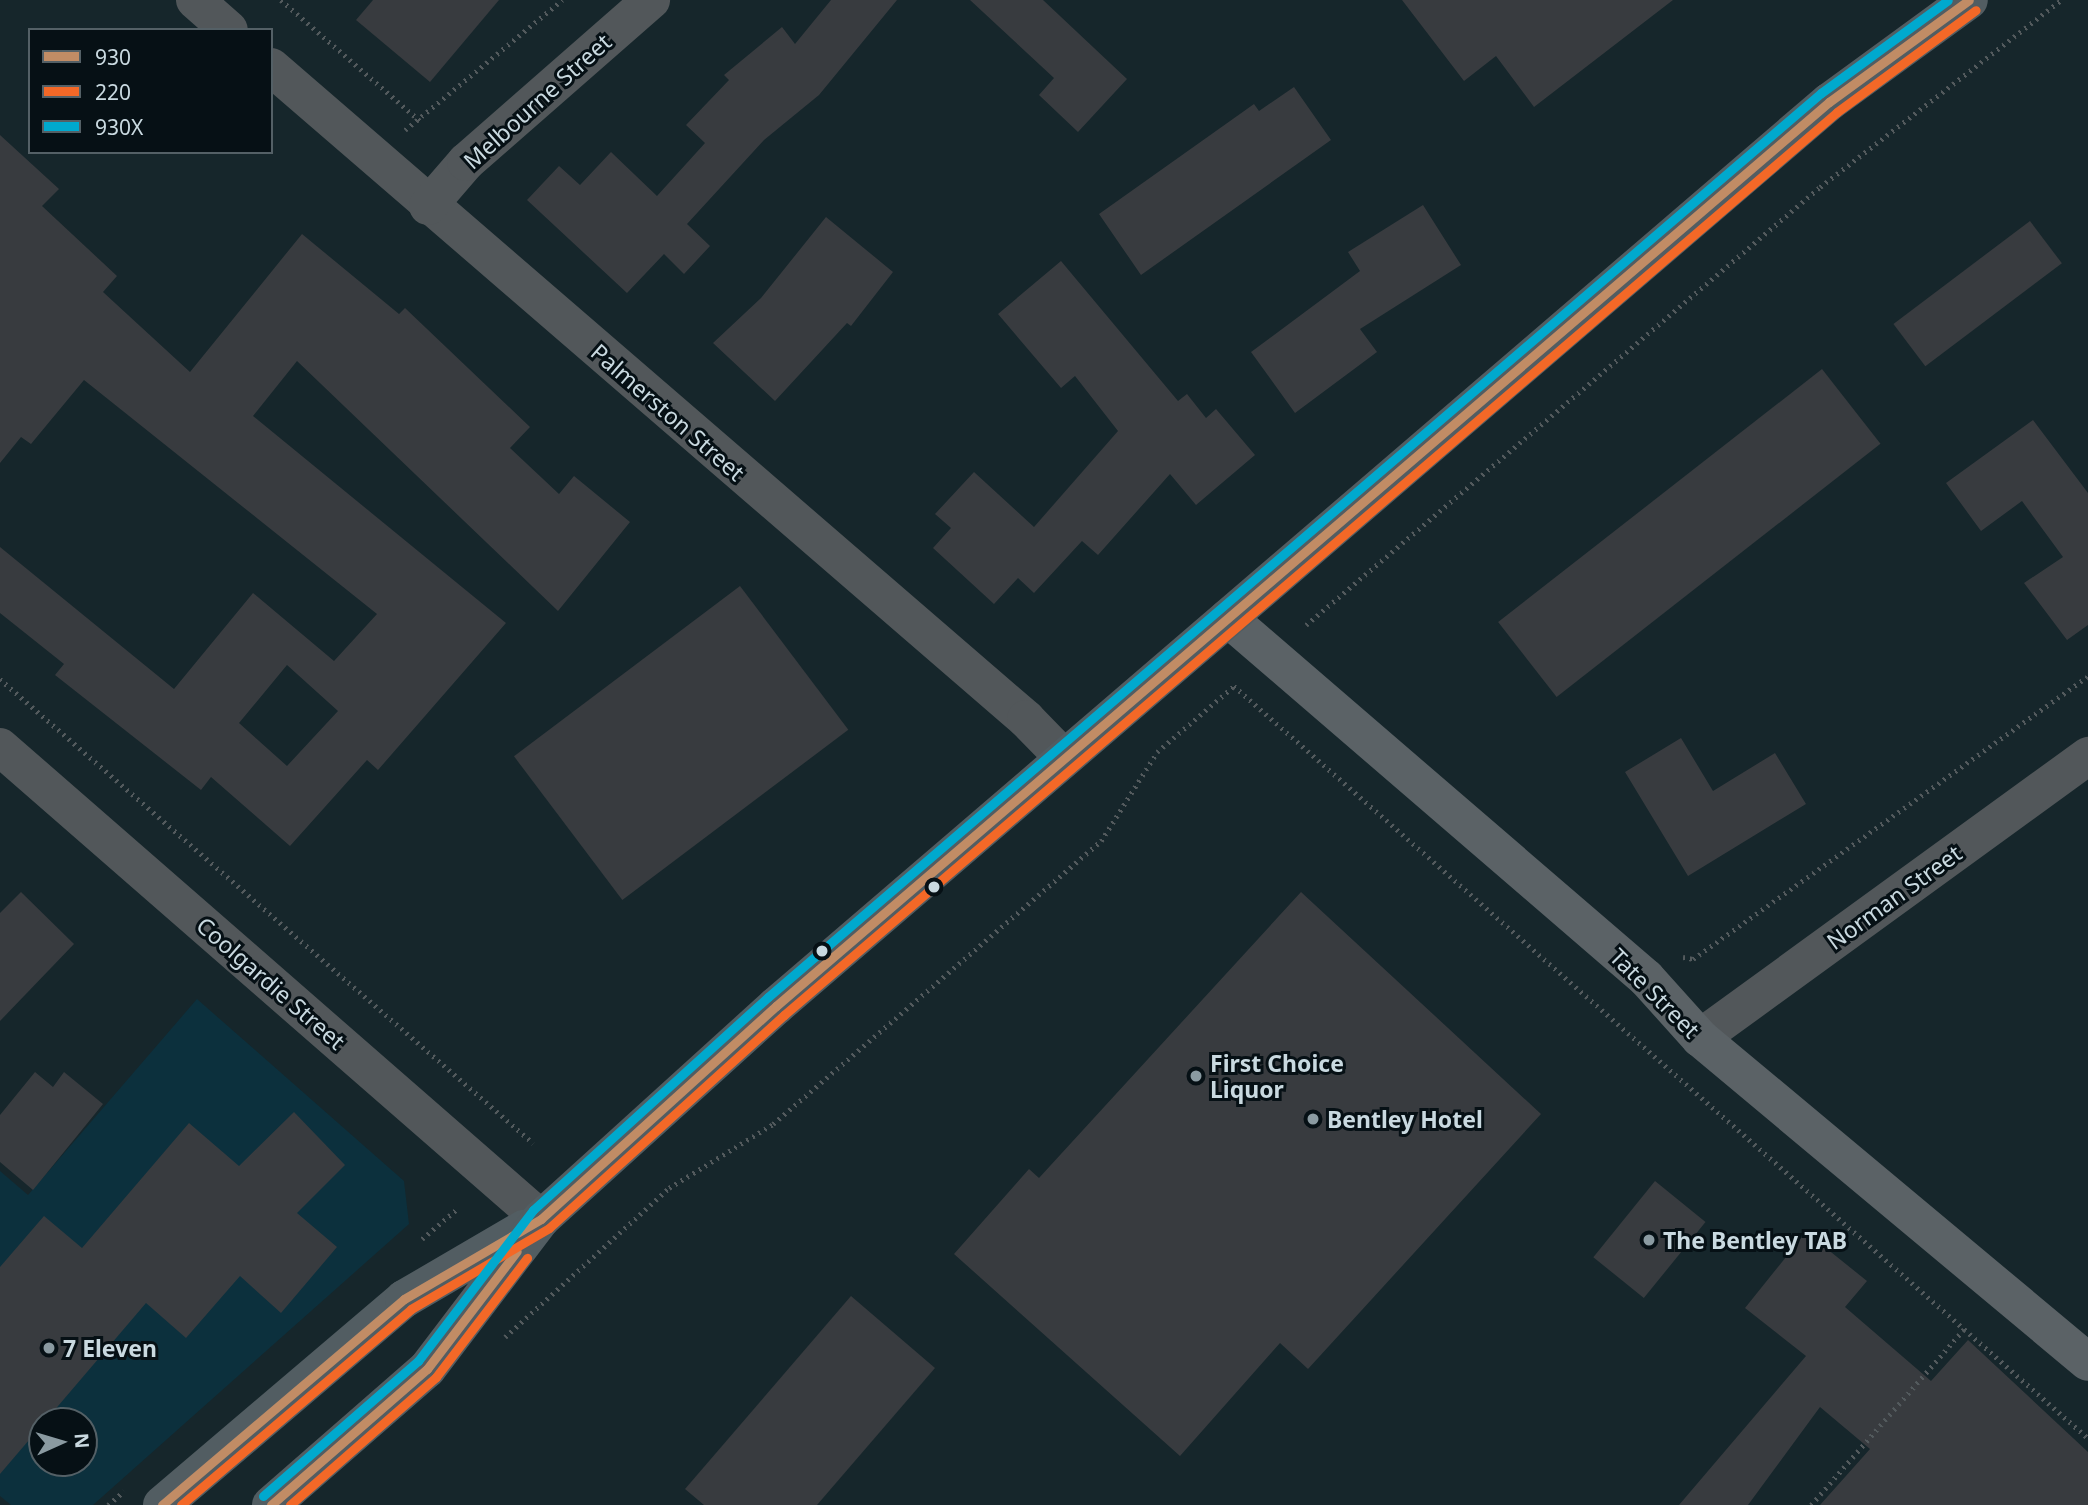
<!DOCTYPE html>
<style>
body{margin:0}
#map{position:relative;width:2088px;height:1505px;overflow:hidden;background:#16262b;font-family:"Noto Sans",sans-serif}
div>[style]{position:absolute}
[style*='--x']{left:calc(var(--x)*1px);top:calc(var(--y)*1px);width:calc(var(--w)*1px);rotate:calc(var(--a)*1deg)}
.built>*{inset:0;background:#0c303d}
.building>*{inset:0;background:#383b3f;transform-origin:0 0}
.path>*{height:4.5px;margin-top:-2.25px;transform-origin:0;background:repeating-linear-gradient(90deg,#535a5d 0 2px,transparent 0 7px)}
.street>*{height:38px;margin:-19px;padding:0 19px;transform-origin:19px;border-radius:19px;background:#52575a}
.secondary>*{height:38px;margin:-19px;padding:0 19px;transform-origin:19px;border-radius:19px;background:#5b6266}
.highway>*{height:38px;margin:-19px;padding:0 19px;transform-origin:19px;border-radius:19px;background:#525d62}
.bus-1>*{height:9px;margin:-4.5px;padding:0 4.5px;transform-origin:4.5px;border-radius:4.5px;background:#c18c65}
.bus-2>*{height:9px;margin:-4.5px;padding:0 4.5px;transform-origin:4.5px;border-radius:4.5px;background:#f36827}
.bus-3>*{height:9px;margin:-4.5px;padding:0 4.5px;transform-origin:4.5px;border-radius:4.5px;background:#00a9ce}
.dots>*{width:19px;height:19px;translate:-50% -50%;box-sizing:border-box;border:4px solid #061015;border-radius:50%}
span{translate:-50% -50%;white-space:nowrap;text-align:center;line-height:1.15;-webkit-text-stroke:6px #061015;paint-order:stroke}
.street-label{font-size:23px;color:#c9d9e0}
.poi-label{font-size:23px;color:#c9d9e0;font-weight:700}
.left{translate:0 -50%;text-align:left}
.legend{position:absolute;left:28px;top:28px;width:245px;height:126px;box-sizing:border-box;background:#061015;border:2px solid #546066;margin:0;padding:9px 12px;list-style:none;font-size:21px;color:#c9d9e0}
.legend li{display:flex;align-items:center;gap:14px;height:35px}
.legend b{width:35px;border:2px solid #546066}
.north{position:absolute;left:28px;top:1407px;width:70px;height:70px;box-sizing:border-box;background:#061015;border:2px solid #546066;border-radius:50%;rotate:86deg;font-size:19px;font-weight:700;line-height:28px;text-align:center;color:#c9d9e0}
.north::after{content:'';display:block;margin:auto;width:24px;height:32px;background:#8a9aa1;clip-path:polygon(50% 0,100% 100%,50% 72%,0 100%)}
</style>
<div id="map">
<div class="built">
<div style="clip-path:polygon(evenodd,197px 999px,404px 1181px,409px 1224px,93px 1505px,11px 1505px,0 1496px,0 1171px,28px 1195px,197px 999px,42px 1421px,84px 1421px,84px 1463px,42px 1463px,42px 1421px)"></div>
</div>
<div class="building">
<div style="clip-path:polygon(373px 0,499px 0,430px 82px,356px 20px)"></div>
<div style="clip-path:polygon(831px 0,897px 0,819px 95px,764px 140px,687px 224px,710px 246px,684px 274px,664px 254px,627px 293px,527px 200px,559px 166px,580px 185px,611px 152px,657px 196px,705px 143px,686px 125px,729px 80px,724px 75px,782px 27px,795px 44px)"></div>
<div style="clip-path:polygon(970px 0,1043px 0,1127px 79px,1078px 132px,1039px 95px,1054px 78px)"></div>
<div style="clip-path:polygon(1402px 0,1673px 0,1534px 107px,1496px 56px,1464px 81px)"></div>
<div style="clip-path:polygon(1294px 87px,1331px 140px,1141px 275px,1099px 214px,1254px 104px,1259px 111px)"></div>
<div style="clip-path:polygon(evenodd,0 135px,59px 189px,42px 206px,117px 276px,103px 292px,190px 372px,302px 234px,399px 314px,405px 308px,530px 427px,510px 448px,559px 494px,574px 476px,630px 522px,558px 611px,297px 361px,253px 416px,506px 623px,378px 770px,367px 760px,290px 846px,211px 777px,201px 790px,55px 675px,64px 664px,0 613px,0 547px,174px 689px,253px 593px,334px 661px,377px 614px,84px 380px,31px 444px,21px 437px,0 463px,0 135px,287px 665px,338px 711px,287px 766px,239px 723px,287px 665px)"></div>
<div style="clip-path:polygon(1423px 205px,1461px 265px,1360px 329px,1377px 352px,1295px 413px,1251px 352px,1360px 271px,1348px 252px)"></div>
<div style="clip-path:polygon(826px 217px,893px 272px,851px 326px,847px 323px,775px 401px,713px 343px,761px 298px)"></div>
<div style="left:2030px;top:221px;width:53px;height:171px;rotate:53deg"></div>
<div style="clip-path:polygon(1061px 261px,1178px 401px,1187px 394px,1206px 418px,1216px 409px,1255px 455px,1196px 505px,1170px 474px,1098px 555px,1082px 541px,1034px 593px,1018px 578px,994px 604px,933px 548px,951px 528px,935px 514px,974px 472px,1034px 527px,1118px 431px,1075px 376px,1061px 388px,998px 314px)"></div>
<div style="left:1822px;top:369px;width:95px;height:411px;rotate:52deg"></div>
<div style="clip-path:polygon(2033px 420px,2088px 493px,2088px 625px,2067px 640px,2024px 583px,2063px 557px,2022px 501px,1981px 531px,1946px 483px)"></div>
<div style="left:740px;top:586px;width:180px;height:283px;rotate:53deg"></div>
<div style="clip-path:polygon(1681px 738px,1713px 791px,1775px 753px,1806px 804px,1688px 876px,1625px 772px)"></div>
<div style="clip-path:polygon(21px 892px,74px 944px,0 1021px,0 913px)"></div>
<div style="clip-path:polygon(1301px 892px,1541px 1114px,1308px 1369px,1280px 1343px,1180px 1456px,954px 1254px,1029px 1169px,1039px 1178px)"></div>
<div style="clip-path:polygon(35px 1072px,53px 1087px,64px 1072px,103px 1104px,33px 1190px,0 1162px,0 1115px)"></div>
<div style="clip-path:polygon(294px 1112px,345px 1165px,297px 1213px,337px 1247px,281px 1313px,240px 1276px,186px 1338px,146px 1303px,0 1474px,0 1267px,44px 1216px,82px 1248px,189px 1123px,239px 1166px)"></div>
<div style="left:1655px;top:1181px;width:65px;height:98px;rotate:39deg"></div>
<div style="clip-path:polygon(1806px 1232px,1867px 1281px,1845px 1307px,1931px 1381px,1968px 1340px,2088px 1452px,2088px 1505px,1820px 1505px,1870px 1449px,1820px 1407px,1748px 1505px,1679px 1505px,1806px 1356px,1745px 1308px)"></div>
<div style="clip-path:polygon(851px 1296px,935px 1368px,817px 1505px,704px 1505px,685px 1489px)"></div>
</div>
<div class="path">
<div style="--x:281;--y:0;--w:184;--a:41"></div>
<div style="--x:405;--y:130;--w:204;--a:-39.6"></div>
<div style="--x:1306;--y:625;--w:675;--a:-40.44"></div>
<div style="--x:1820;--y:187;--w:305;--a:-37.8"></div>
<div style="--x:0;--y:679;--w:707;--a:41.04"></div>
<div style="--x:1683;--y:957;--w:10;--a:11"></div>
<div style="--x:1693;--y:959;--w:486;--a:-35.6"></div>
<div style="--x:422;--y:1239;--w:45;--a:-40.5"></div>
<div style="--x:505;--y:1337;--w:222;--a:-42.3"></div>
<div style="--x:669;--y:1188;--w:122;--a:-31.6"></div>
<div style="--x:773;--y:1124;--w:433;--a:-40.8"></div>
<div style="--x:1101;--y:841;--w:105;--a:-57.8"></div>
<div style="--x:1157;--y:752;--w:101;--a:-40.6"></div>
<div style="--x:1234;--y:686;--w:1138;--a:41.37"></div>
<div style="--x:108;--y:1505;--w:21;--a:-41"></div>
<div style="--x:1811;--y:1505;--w:233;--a:-49"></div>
</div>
<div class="street">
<div style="--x:195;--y:0;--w:45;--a:41.4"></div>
<div style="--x:271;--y:67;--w:998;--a:40.81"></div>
<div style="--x:1026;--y:719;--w:54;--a:45.7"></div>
<div style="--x:428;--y:206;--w:58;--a:-49.2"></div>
<div style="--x:466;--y:162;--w:246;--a:-41.2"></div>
<div style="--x:0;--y:747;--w:718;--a:41.1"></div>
<div style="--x:1700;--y:1038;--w:480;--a:-36"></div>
</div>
<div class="secondary">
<div style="--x:1228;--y:618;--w:552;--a:40.74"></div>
<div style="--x:1646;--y:978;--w:81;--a:48"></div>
<div style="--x:1700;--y:1038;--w:505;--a:39.86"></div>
</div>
<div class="highway">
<div style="--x:162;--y:1505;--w:318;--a:-40.4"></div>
<div style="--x:404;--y:1299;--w:139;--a:-30.3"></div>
<div style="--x:271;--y:1505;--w:207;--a:-41.1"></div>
<div style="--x:427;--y:1369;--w:188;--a:-52.8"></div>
<div style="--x:541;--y:1219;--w:317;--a:-42.2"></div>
<div style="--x:776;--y:1006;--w:1388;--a:-40.65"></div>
<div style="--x:1829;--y:102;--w:173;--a:-36.1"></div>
</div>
<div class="bus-1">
<div style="--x:162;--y:1505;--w:318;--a:-40.4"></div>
<div style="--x:404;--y:1299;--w:159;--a:-30.3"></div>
<div style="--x:541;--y:1219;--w:317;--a:-42.2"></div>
<div style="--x:776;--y:1006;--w:1388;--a:-40.65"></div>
<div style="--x:1829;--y:102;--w:173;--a:-36.1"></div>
<div style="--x:271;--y:1505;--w:207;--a:-41.1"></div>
<div style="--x:427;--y:1369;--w:148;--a:-52.7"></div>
</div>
<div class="bus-2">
<div style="--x:181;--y:1505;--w:302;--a:-40.4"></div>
<div style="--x:411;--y:1309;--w:160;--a:-30.4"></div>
<div style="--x:549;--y:1228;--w:317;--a:-42.2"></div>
<div style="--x:784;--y:1015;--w:1387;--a:-40.61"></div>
<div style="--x:1837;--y:112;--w:172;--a:-36.3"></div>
<div style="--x:290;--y:1505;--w:194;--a:-41.2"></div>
<div style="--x:436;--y:1377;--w:150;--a:-52.6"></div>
</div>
<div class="bus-3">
<div style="--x:263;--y:1496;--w:206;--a:-41.1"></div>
<div style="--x:418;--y:1361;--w:190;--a:-52.7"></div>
<div style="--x:533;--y:1210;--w:317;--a:-42.2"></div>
<div style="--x:768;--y:997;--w:1388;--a:-40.65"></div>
<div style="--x:1821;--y:93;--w:157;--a:-36.2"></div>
</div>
<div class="dots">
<div style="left:934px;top:887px;background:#c9d9e0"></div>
<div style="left:822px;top:951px;background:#c9d9e0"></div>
<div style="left:1196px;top:1076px;background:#8a9aa1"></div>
<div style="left:1313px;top:1119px;background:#8a9aa1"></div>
<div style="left:1649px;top:1240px;background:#8a9aa1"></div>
<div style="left:49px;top:1348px;background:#8a9aa1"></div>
</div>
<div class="street-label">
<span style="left:537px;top:101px;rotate:-42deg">Melbourne Street</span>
<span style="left:668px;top:412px;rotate:41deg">Palmerston Street</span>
<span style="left:1894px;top:897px;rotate:-36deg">Norman Street</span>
<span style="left:271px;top:983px;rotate:41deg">Coolgardie Street</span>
<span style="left:1655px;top:993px;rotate:45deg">Tate Street</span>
</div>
<div class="poi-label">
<span class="left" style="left:1210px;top:1076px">First Choice<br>Liquor</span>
<span class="left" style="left:1327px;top:1119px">Bentley Hotel</span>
<span class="left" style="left:1663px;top:1240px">The Bentley TAB</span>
<span class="left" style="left:63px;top:1348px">7 Eleven</span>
</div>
<ul class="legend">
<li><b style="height:9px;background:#c18c65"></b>930</li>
<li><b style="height:9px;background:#f36827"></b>220</li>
<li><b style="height:9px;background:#00a9ce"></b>930X</li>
</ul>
<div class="north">N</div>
</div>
